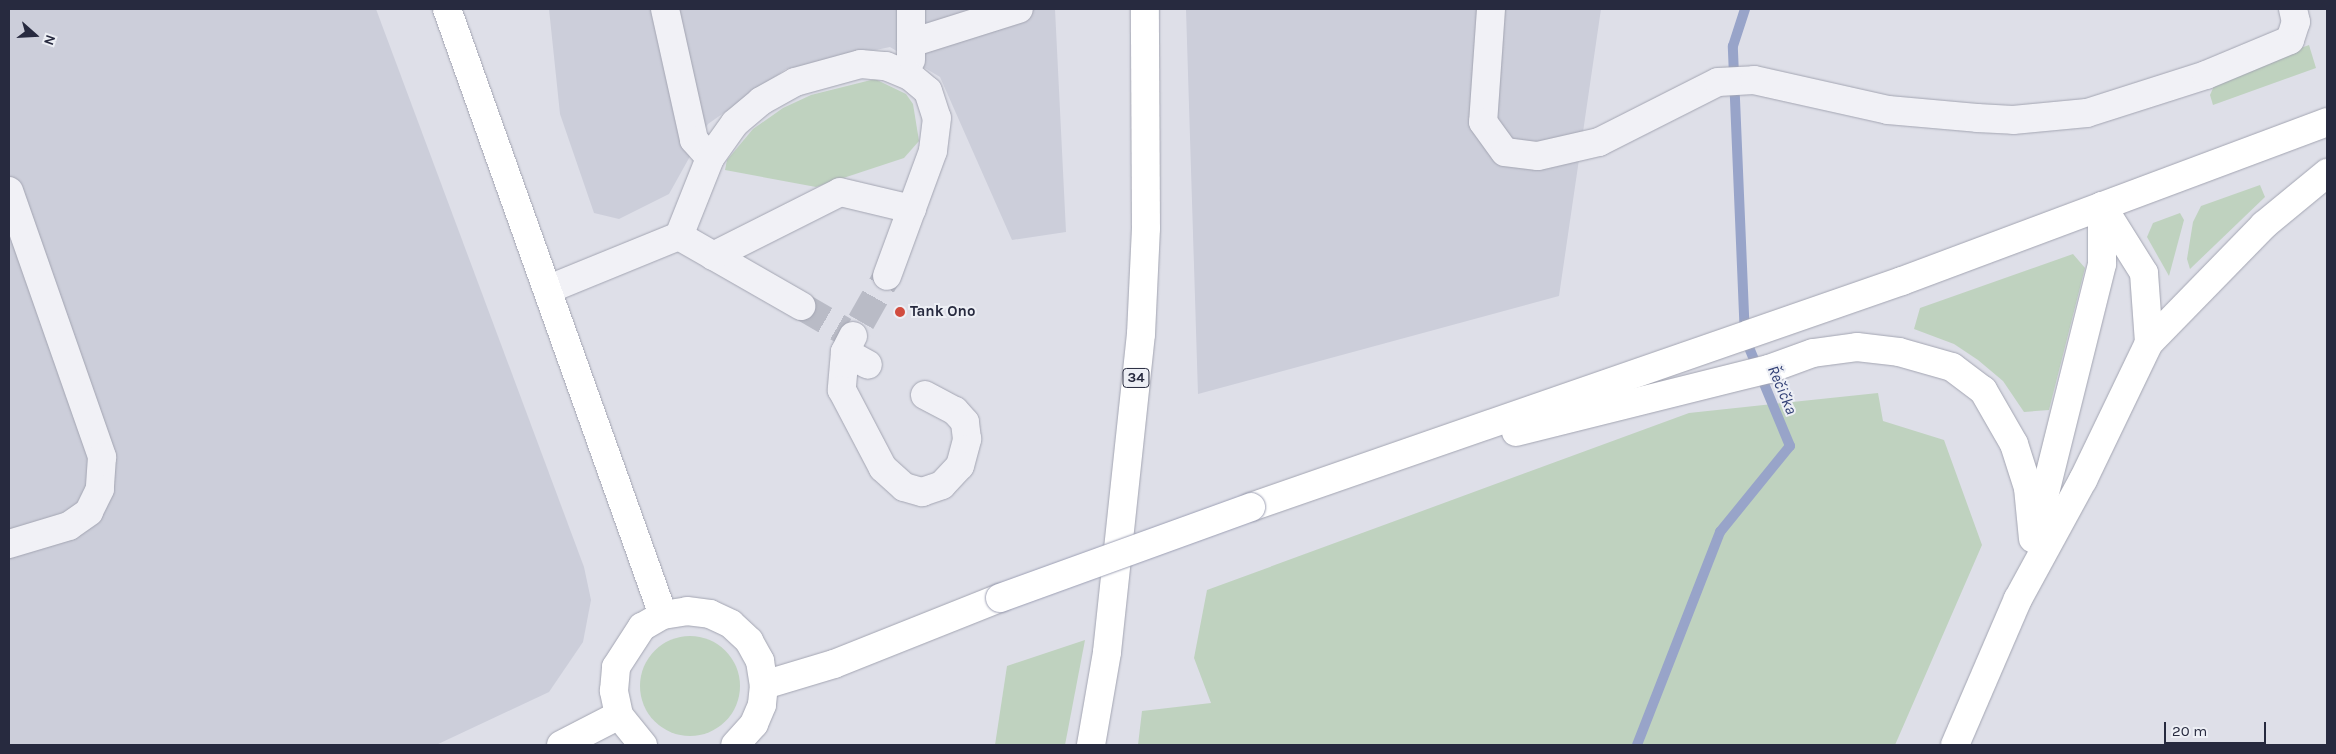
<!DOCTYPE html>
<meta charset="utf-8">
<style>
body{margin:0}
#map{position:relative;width:2336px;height:754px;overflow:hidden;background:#dedfe8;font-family:Karla,sans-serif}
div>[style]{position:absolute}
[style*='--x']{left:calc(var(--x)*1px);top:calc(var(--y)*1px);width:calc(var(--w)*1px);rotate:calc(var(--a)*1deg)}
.built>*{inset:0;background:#ccceda}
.green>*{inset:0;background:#bfd2bf}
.round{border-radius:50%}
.stream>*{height:10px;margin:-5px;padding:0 5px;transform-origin:5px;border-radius:5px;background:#98a4c9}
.minor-tunnel>*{height:28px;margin-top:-14px;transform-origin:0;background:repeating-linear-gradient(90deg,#b9bbc6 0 28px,transparent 0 42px)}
.roads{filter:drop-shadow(0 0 1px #a3a5b2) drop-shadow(0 0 1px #a3a5b2)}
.minor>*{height:28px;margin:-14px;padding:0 14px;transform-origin:14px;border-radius:14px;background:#f1f1f6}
.major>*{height:28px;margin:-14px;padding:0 14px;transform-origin:14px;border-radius:14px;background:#fff}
.bridges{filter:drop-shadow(0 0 1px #9da0b4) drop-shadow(0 0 1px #9da0b4)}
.major-bridge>*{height:28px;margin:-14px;padding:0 14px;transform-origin:14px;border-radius:14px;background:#fff}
.dots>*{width:14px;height:14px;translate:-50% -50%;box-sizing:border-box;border:2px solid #edeff5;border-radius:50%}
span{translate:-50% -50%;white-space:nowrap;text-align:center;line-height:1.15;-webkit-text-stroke:4px #edeff5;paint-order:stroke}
.shield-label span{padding:1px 4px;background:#edeff5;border:1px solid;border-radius:4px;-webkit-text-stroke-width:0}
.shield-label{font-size:14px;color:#272a3f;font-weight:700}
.poi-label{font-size:15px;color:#272a3f;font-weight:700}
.left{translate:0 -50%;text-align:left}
.water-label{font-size:16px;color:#303e74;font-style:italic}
.frame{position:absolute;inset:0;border:10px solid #272a3f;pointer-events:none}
.north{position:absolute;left:10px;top:10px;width:50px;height:50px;-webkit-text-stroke:4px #edeff5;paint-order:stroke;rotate:109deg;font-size:14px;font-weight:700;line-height:20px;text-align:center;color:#272a3f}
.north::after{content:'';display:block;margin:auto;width:18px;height:22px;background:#272a3f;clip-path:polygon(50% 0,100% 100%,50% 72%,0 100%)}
.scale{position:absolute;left:2164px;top:722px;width:102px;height:22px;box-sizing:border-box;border:2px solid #272a3f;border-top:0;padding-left:6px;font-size:15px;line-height:18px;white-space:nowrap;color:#272a3f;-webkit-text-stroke:4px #edeff5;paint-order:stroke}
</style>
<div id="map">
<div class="built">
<div style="clip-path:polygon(9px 9px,376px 9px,584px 567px,591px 600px,583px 642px,549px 692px,436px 745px,9px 745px)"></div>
<div style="clip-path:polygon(549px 9px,1055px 9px,1066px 232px,1012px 240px,940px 77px,890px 47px,786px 69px,708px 124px,669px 194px,619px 219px,594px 213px,560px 114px)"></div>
<div style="clip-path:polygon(1186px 9px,1601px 9px,1559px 296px,1198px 394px)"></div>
</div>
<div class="green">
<div style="clip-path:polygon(2309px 45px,2316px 68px,2213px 105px,2210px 95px,2217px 79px)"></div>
<div style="clip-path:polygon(875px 79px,906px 94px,913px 104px,919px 141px,904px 158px,816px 187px,725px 170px,727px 160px,753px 129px,783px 108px,811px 95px)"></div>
<div style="clip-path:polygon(2260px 185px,2265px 197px,2190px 269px,2187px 259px,2193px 222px,2201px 206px)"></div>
<div style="clip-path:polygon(2180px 213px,2184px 220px,2169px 276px,2147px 237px,2153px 223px)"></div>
<div style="clip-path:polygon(2073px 254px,2085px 268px,2049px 410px,2024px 412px,2003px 381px,1978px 360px,1954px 344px,1914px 329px,1920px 308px)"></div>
<div style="clip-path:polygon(1878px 393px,1883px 421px,1944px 440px,1982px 545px,1895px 745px,1138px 745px,1142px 711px,1211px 703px,1194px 658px,1207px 590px,1689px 413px)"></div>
<div class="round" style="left:640px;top:636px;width:100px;height:100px"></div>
<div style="clip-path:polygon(1085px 640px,1065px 745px,995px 745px,1007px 666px)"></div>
</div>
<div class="stream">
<div style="--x:1637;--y:745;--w:229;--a:-68.7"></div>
<div style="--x:1720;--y:532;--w:111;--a:-50.9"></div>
<div style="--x:1790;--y:446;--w:117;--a:-112.6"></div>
<div style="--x:1745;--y:338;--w:292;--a:-92.4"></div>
<div style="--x:1733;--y:46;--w:39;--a:-72"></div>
</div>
<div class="minor-tunnel">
<div style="--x:801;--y:306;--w:50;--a:30.2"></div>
<div style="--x:861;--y:322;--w:53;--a:-60.5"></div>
</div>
<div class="roads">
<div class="minor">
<div style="--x:665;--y:9;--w:134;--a:77.5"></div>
<div style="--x:694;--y:140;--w:24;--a:48"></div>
<div style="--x:1491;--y:9;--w:113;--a:94"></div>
<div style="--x:1483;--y:122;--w:37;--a:54"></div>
<div style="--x:1505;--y:152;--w:33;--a:7"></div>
<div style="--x:1538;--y:156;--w:63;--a:-12.9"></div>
<div style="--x:1599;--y:142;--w:133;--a:-26.8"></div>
<div style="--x:1718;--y:82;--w:36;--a:-3"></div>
<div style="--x:1754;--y:80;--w:137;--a:12.6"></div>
<div style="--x:1888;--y:110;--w:89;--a:5.1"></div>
<div style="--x:1977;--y:118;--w:36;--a:3"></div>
<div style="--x:2013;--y:120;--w:74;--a:-5.4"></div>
<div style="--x:2087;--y:113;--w:125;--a:-17.7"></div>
<div style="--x:2206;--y:75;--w:91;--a:-22.6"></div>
<div style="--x:2290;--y:40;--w:19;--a:-72"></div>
<div style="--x:2296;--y:22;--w:13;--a:-103"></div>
<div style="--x:911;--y:43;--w:113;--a:-17.5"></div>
<div style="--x:911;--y:60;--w:51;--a:-90"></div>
<div style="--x:9;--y:191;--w:282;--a:70.7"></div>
<div style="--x:102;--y:457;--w:32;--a:94"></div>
<div style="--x:100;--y:489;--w:25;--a:116"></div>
<div style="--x:89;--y:512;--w:24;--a:145"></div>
<div style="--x:69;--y:526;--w:63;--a:163.3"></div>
<div style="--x:679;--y:236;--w:141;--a:29.8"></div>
<div style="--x:713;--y:256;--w:142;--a:-26.7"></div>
<div style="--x:840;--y:192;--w:74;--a:13.3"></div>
<div style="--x:549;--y:289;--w:140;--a:-22.2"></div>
<div style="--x:679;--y:236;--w:84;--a:-68.3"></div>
<div style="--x:710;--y:158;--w:43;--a:-54.5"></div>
<div style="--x:735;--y:123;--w:34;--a:-40"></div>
<div style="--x:761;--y:101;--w:39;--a:-29"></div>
<div style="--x:795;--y:82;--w:68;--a:-15.3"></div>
<div style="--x:861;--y:64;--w:25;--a:5"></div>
<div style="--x:886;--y:66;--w:26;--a:23"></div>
<div style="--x:910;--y:76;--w:23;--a:40"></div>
<div style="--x:928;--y:91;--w:28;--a:72"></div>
<div style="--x:937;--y:118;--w:33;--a:97"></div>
<div style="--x:933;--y:151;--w:133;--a:110.2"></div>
<div style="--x:853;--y:336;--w:18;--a:117"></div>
<div style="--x:845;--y:352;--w:38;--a:95"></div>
<div style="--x:842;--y:390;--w:88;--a:62.3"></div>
<div style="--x:883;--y:468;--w:28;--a:42"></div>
<div style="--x:904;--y:487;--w:19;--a:16"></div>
<div style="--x:922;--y:492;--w:21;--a:-19"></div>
<div style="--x:942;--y:485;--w:26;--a:-47"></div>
<div style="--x:960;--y:466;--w:28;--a:-75"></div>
<div style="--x:967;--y:439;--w:17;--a:-97"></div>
<div style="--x:965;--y:422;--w:15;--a:-132"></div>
<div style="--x:955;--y:411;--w:34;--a:-152"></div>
<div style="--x:845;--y:352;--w:26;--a:29"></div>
</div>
<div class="major">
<div style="--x:447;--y:9;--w:643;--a:70.38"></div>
<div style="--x:2102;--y:206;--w:79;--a:57.9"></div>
<div style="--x:2144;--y:273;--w:70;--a:85.9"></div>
<div style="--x:1516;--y:432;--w:261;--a:-14"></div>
<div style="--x:1769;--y:369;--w:47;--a:-20"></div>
<div style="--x:1813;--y:353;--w:44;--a:-7.8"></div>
<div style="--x:1857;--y:347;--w:42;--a:6.8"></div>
<div style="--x:1899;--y:352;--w:55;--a:15.8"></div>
<div style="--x:1952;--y:367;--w:39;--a:37"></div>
<div style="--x:1983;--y:390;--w:62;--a:60.1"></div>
<div style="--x:2014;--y:444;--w:46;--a:72.3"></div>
<div style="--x:2028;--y:488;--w:51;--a:84.4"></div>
<div style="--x:1251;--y:507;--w:689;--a:-19.14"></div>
<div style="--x:1902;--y:281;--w:454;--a:-20.5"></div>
<div style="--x:2038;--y:521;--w:265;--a:-76"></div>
<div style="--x:2102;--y:264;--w:58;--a:-90"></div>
<div style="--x:764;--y:685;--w:73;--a:-16.7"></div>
<div style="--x:834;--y:664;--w:179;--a:-21.7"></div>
<div style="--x:561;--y:745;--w:65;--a:-27.3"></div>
<div style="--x:643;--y:745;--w:38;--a:-129"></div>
<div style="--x:619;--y:715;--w:25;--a:-102"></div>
<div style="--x:614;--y:691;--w:24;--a:-85"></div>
<div style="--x:616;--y:667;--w:48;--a:-57"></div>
<div style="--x:642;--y:627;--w:24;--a:-30"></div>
<div style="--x:663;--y:615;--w:24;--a:-9"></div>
<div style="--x:687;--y:611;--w:23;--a:7"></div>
<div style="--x:710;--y:614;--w:23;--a:25"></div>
<div style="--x:731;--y:624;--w:25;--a:43"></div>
<div style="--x:749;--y:641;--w:23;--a:61"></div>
<div style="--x:760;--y:661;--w:24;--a:81"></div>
<div style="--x:764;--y:685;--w:20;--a:96"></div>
<div style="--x:762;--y:705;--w:21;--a:113"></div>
<div style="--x:754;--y:724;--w:28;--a:132"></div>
<div style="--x:1091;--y:745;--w:94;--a:-80.2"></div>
<div style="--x:1107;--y:652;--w:320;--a:-83.9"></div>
<div style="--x:1141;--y:334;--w:106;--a:-87.3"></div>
<div style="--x:1146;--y:228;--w:219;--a:-90.3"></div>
<div style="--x:1955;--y:745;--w:159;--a:-66.7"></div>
<div style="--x:2018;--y:599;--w:136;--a:-61.4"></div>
<div style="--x:2083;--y:480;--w:152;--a:-64.3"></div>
<div style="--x:2149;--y:343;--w:165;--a:-45.7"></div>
<div style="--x:2264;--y:225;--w:82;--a:-39.5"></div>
</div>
</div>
<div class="bridges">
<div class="major-bridge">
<div style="--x:1000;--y:598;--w:267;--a:-19.9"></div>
</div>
</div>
<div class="dots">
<div style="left:900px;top:312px;background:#d14c3f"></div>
</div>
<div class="shield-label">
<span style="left:1136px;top:378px">34</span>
</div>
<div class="poi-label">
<span class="left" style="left:910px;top:312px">Tank Ono</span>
</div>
<div class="water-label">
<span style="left:1782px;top:390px;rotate:67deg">Řečička</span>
</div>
<div class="frame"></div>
<div class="north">N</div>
<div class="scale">20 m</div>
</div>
